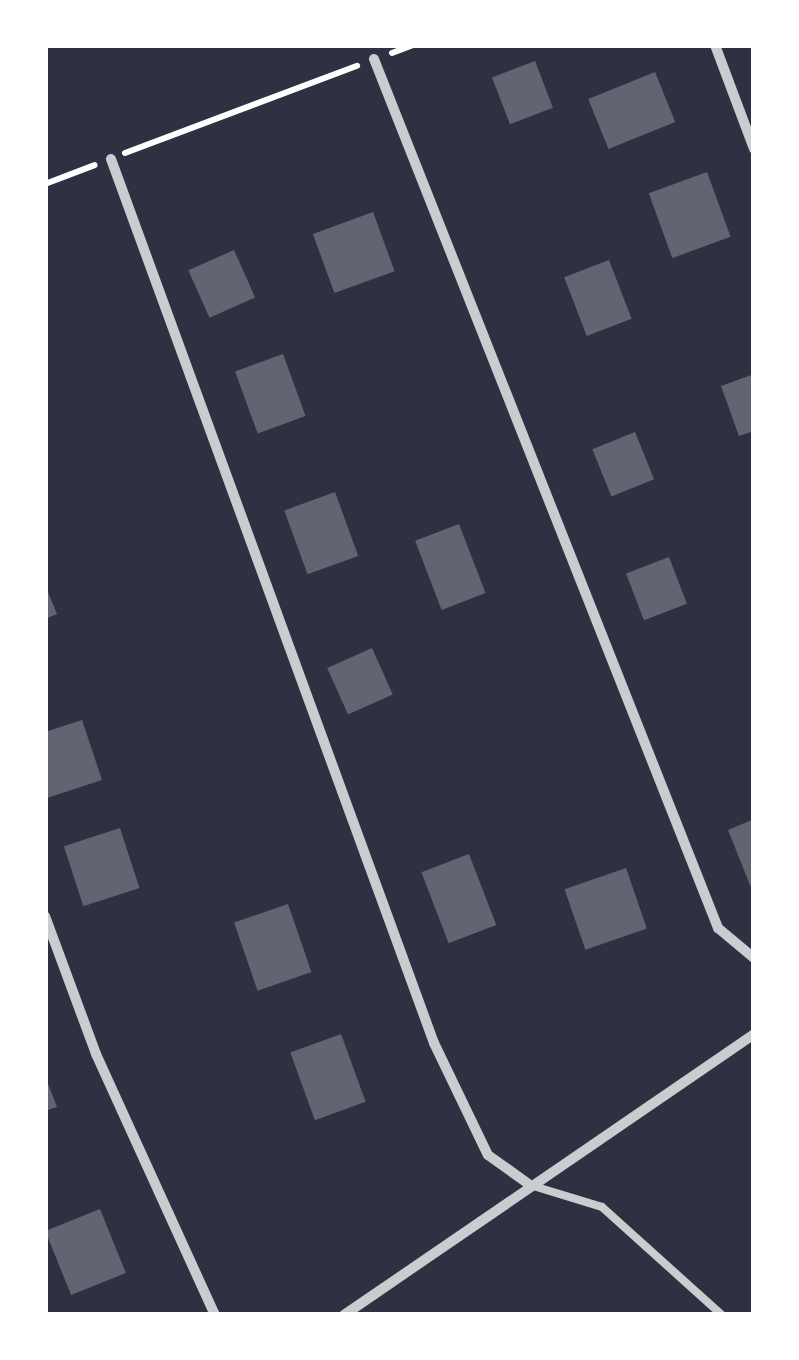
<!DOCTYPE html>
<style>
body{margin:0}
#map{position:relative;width:799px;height:1360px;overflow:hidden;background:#2d3142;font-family:"IBM Plex Sans",sans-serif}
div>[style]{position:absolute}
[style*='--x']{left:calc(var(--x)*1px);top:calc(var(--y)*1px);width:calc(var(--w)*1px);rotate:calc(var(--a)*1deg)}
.building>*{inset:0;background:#626471;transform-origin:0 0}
.path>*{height:6px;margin:-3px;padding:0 3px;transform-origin:3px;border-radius:3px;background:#fff}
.service>*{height:8px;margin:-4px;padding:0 4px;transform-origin:4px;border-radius:4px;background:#caccd0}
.minor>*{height:10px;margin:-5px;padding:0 5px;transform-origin:5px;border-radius:5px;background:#caccd0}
span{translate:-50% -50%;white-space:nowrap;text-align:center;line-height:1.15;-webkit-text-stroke:9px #fff;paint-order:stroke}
.frame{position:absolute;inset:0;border:48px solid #fff;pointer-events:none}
</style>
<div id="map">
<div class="building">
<div style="left:535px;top:61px;width:50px;height:46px;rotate:69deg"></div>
<div style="left:655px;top:72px;width:54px;height:72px;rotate:68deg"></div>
<div style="left:707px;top:172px;width:69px;height:62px;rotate:70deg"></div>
<div style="left:373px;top:212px;width:63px;height:64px;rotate:70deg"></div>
<div style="left:234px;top:250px;width:52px;height:50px;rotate:66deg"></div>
<div style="left:609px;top:260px;width:63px;height:48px;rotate:69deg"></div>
<div style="left:283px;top:354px;width:66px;height:51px;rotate:70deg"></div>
<div style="clip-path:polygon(754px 374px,754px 431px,739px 436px,721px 386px)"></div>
<div style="left:635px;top:432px;width:51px;height:46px;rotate:68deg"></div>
<div style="left:335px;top:492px;width:68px;height:54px;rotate:70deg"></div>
<div style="left:459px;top:524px;width:74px;height:47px;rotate:69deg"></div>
<div style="left:669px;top:557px;width:50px;height:46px;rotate:69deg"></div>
<div style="clip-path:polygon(45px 585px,57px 614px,45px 619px)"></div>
<div style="left:372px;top:648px;width:51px;height:49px;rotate:66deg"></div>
<div style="clip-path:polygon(82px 720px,102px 780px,47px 798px,45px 732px)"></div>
<div style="clip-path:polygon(754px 819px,754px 895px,728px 830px)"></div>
<div style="left:120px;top:828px;width:63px;height:59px;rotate:72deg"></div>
<div style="left:469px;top:854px;width:76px;height:51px;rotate:69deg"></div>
<div style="left:626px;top:868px;width:64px;height:65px;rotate:71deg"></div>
<div style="left:288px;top:904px;width:72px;height:57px;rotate:71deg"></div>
<div style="left:341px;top:1034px;width:72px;height:54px;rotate:70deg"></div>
<div style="clip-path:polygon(45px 1076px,57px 1107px,45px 1111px)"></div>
<div style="left:100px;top:1209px;width:69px;height:59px;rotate:68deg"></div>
</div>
<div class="path">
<div style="--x:392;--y:53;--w:22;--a:-21"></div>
<div style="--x:125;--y:153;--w:248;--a:-20.6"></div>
<div style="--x:45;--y:184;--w:53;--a:-20.8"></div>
</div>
<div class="service">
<div style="--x:530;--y:1185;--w:75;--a:17"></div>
<div style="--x:602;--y:1207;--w:161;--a:42"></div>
</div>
<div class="minor">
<div style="--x:715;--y:45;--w:111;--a:69.4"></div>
<div style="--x:374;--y:59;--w:935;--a:68.4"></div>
<div style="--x:718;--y:928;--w:47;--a:39.8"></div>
<div style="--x:111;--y:159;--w:941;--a:69.93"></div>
<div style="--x:434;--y:1043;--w:124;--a:64.3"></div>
<div style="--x:488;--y:1155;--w:52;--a:35.5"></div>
<div style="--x:45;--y:916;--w:147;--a:69.7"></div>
<div style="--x:96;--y:1054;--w:287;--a:65.5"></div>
<div style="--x:344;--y:1315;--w:497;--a:-34.4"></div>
</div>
<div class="frame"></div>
</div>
